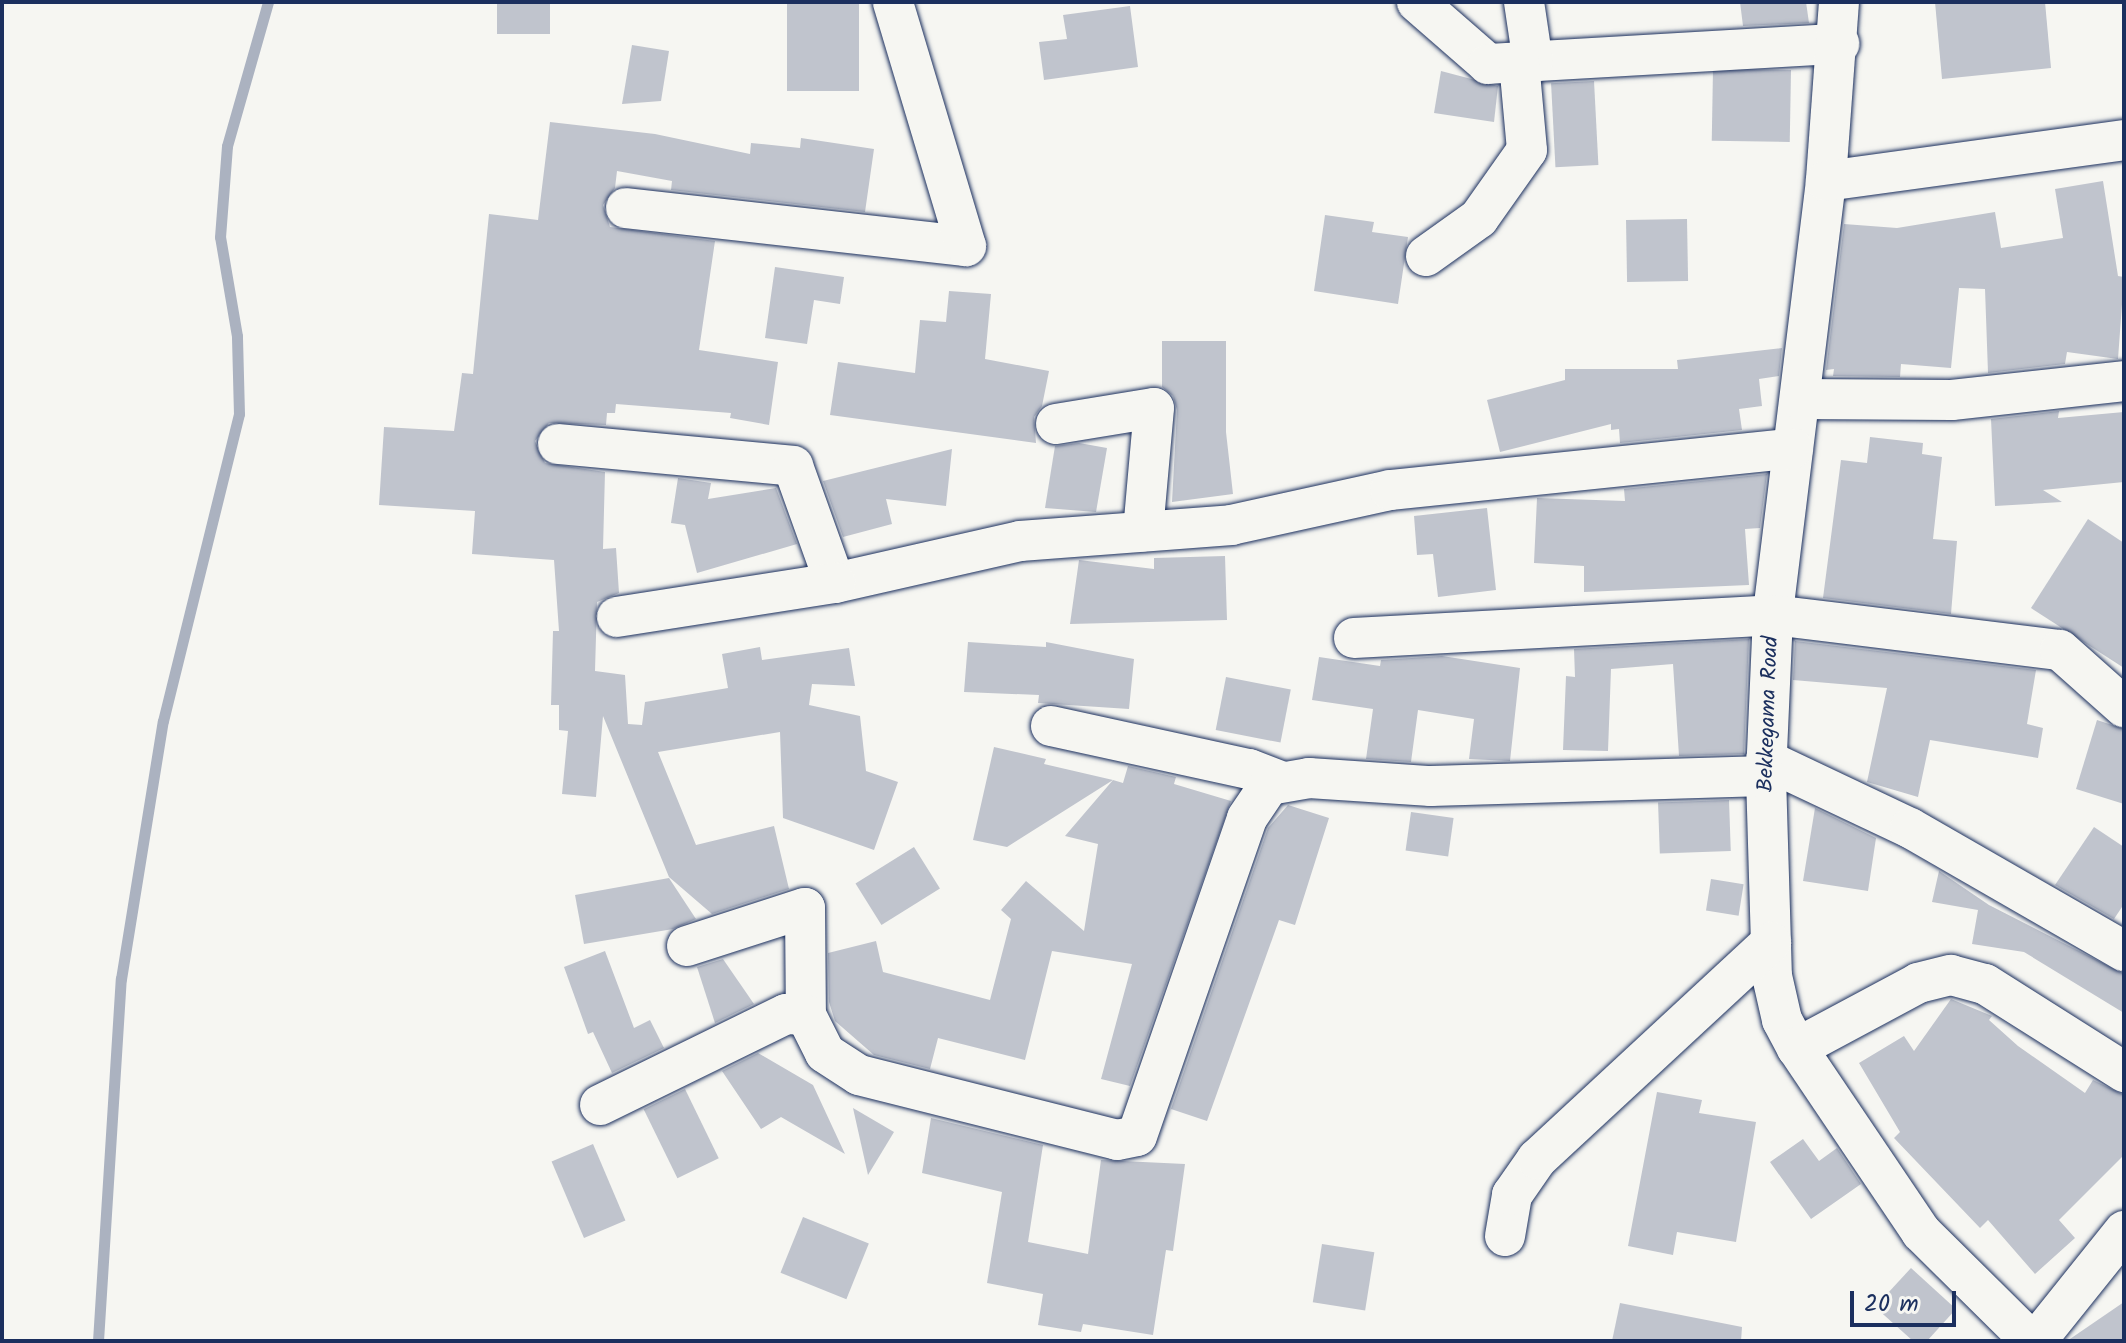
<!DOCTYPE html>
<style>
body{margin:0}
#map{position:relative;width:2126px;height:1343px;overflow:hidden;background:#f6f6f2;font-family:Kalam,sans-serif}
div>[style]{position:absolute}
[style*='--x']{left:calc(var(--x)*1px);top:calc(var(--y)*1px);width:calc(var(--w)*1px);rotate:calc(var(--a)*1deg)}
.stream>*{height:11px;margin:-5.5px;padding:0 5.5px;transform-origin:5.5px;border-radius:5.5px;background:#abb2c0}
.building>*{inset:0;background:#c0c4cd;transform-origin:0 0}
.roads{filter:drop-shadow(0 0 2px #1b2f5e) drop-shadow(0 0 2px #1b2f5e)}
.street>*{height:40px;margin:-20px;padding:0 20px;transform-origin:20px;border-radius:20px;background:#f6f6f2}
span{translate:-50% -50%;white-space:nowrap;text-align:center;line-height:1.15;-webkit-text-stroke:6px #f6f6f2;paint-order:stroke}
.street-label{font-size:22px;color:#1b2f5e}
.frame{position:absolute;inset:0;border:4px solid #1b2f5e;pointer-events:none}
.scale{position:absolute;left:1850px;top:1291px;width:106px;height:36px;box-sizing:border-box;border:4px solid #1b2f5e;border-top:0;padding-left:10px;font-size:24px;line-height:28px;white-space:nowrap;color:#1b2f5e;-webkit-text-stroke:6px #f6f6f2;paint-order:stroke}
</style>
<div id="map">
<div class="stream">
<div style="--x:98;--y:1341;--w:363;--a:-86.4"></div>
<div style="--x:121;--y:979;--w:261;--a:-80.8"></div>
<div style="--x:163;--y:721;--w:316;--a:-76.1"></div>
<div style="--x:239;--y:414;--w:78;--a:-91.5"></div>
<div style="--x:237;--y:336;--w:100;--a:-99.7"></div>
<div style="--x:220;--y:237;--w:91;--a:-85.6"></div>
<div style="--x:227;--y:146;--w:150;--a:-74.1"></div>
</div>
<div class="building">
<div style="left:497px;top:2px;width:53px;height:32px"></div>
<div style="left:787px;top:2px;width:72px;height:89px"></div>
<div style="clip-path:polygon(1740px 2px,1806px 2px,1809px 23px,1743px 26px)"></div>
<div style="clip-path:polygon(1935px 2px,2045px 2px,2051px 68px,1942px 79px)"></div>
<div style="clip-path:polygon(1130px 6px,1138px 67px,1044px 80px,1039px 42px,1067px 39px,1063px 15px)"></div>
<div style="clip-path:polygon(632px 45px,669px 51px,661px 101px,622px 104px)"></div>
<div style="left:1791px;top:70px;width:72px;height:78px;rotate:91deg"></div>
<div style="clip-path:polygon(1441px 71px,1498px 86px,1494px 122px,1434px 113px)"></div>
<div style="left:1594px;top:81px;width:84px;height:43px;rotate:87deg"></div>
<div style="clip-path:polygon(550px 122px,655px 134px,750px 154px,751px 143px,800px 148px,801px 138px,874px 149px,865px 212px,671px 190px,672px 181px,617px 171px,615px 188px,603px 205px,610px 227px,715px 241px,699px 350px,778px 362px,769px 425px,730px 418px,731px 413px,616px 404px,615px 413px,607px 413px,606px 425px,549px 423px,535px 441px,545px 463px,605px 472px,603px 549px,616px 548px,619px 593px,597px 602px,595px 671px,625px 675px,628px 724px,642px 725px,645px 702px,728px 688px,722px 654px,760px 647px,762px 660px,849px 648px,855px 686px,812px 684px,809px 705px,860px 716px,866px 771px,898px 782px,874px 850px,783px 818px,780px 732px,658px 752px,696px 845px,774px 826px,789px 889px,712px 914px,669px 877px,603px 716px,596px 797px,562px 794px,568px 731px,559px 730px,559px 705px,551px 705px,553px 631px,559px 631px,554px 560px,472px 554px,475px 511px,379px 505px,384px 427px,454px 431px,462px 373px,473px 374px,489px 214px,538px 220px)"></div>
<div style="clip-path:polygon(2103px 181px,2118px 276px,2124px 277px,2118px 359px,2067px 352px,2065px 364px,1988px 373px,1985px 289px,1959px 288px,1951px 368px,1901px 364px,1900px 377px,1833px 376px,1834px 369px,1826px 370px,1844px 224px,1897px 228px,1995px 212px,2001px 248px,2063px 238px,2055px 189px)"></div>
<div style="clip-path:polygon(1325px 215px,1374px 222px,1372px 232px,1408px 237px,1398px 304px,1314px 291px)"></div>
<div style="left:1687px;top:219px;width:62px;height:61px;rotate:89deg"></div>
<div style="clip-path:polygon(775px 267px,844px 277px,840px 304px,814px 300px,807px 344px,765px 338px)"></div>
<div style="clip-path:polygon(949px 291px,991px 294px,985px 359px,1049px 371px,1042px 406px,1034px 417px,1036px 443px,830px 415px,838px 362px,915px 373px,920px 320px,946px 322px)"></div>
<div style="clip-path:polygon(1162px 341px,1226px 341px,1226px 432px,1233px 494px,1172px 502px,1177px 410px,1173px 396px,1162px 387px)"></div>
<div style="clip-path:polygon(1782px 348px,1779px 376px,1759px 379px,1762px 406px,1739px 409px,1742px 430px,1620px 443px,1619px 429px,1611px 430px,1611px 424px,1500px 452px,1487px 400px,1565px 380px,1565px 369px,1678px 369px,1677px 360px)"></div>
<div style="clip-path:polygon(2059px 411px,2058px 418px,2124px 412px,2124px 482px,2043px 490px,2062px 502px,1995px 506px,1991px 419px)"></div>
<div style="clip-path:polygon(1870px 437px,1923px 443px,1922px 454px,1942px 457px,1933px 539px,1957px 541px,1951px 614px,1823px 598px,1841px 460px,1867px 463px)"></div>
<div style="clip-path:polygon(1079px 443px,1107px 448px,1096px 512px,1045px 508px,1055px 446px)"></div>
<div style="clip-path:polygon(952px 449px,946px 506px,886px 499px,892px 524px,843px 537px,823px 481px)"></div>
<div style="clip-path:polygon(1767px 474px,1760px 528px,1745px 529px,1749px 585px,1584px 592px,1584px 566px,1534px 563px,1537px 498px,1625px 501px,1624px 489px)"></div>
<div style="clip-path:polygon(678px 478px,711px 483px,708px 499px,776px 488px,797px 544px,697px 573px,685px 525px,671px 523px)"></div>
<div style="clip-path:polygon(1487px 508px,1496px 590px,1438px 597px,1433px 554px,1417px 555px,1414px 516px)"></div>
<div style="clip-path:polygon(2088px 519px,2124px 543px,2124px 668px,2031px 608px)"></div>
<div style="clip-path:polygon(1225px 556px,1227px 620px,1070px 624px,1079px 560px,1154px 569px,1154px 558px)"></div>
<div style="clip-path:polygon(1749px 639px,1744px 754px,1679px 756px,1673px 664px,1611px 669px,1608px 751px,1563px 750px,1566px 676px,1575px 677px,1574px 649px)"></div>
<div style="clip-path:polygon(1795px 641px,2036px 670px,2027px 724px,2043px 728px,2038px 758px,1930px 740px,1918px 797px,1867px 782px,1887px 688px,1793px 680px)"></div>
<div style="clip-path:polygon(968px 642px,1046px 647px,1046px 642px,1134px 659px,1129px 709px,1038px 703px,1039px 695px,964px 692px)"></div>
<div style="clip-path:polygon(1442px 656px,1520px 668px,1510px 761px,1469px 759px,1474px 719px,1418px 710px,1411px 762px,1366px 759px,1373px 709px,1312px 700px,1319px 657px,1380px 666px,1381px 660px)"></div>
<div style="left:1226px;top:677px;width:66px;height:54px;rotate:11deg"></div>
<div style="clip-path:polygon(2097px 720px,2124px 729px,2124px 804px,2076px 789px)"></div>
<div style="clip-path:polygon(994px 747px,1046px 759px,1044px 764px,1113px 780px,1007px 847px,973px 840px)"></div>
<div style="clip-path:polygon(1128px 766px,1176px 777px,1174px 784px,1231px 801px,1130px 1086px,1101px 1079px,1132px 964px,1052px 951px,1025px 1060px,938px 1038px,930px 1069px,874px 1055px,835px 1021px,829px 1002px,828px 953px,876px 941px,883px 972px,990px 1000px,1011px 919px,1001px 910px,1026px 881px,1084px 931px,1098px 844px,1065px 836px,1113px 780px,1123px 783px)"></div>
<div style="left:1729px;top:800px;width:51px;height:71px;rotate:88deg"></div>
<div style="clip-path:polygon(1288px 805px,1329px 818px,1295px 925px,1279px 920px,1207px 1121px,1171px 1109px,1268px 828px)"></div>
<div style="clip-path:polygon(1815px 808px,1876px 838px,1868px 891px,1803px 881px)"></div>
<div style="left:1411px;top:812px;width:43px;height:39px;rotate:8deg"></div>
<div style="clip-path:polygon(2094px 827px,2124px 847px,2124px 904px,2114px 919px,2055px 885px)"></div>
<div style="left:914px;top:847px;width:49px;height:69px;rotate:58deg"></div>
<div style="clip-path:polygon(1939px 871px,1989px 905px,2124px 974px,2124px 1013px,2024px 952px,1972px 944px,1978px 910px,1932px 902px)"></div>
<div style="clip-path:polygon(669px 878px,696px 919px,673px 929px,584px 944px,575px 895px)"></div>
<div style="left:1711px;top:879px;width:33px;height:32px;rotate:9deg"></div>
<div style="clip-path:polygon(605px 951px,634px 1028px,650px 1020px,664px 1048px,612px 1073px,593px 1032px,588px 1034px,564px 967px)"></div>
<div style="clip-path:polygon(723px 959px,754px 1004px,715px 1023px,697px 967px)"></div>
<div style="clip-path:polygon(1951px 999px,1992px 1016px,1989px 1020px,2018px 1046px,2085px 1093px,2093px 1080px,2124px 1095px,2124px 1155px,2059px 1220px,2075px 1238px,2035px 1274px,1988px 1220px,1980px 1228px,1894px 1138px,1900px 1132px,1859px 1063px,1904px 1036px,1914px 1051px)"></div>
<div style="clip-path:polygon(758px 1053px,813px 1085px,845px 1154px,781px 1117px,761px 1129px,722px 1071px)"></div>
<div style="left:685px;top:1089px;width:77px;height:46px;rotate:64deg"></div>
<div style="clip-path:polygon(1657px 1092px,1702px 1100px,1699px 1113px,1756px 1122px,1736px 1242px,1677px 1232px,1673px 1255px,1628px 1246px)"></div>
<div style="clip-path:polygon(853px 1108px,894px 1132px,868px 1175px)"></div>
<div style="clip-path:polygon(931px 1118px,1043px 1145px,1028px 1242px,1088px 1254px,1101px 1160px,1185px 1164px,1173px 1251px,1166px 1250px,1153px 1335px,1083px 1324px,1081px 1332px,1038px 1325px,1043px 1294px,987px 1283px,1002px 1192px,922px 1173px)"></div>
<div style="clip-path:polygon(1803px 1139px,1819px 1161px,1837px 1148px,1861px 1184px,1811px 1219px,1770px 1162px)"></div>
<div style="left:593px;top:1144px;width:83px;height:45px;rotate:67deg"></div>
<div style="left:803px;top:1217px;width:71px;height:60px;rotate:22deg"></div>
<div style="left:1322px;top:1244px;width:53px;height:59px;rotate:9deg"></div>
<div style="clip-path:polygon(1911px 1268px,1956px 1309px,1927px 1341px,1913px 1341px,1875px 1307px)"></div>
<div style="clip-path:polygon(2124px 1302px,2124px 1341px,2067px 1341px)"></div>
<div style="clip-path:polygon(1620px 1303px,1742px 1327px,1741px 1341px,1612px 1341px)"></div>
</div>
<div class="roads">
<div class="street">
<div style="--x:1417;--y:2;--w:94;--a:41.1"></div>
<div style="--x:1488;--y:64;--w:352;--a:-3.3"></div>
<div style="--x:1524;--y:2;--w:61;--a:81.5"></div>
<div style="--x:1839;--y:2;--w:179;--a:94.2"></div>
<div style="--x:1826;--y:181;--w:437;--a:97"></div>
<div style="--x:1773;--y:615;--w:161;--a:92.5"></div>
<div style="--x:1766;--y:776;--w:200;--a:88.3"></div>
<div style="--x:1772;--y:976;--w:45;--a:77.2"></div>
<div style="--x:1782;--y:1020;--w:32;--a:62"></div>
<div style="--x:1797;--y:1048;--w:222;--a:56"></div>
<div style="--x:1921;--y:1232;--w:155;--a:44.7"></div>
<div style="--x:1826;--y:181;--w:301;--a:-7.8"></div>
<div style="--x:626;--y:208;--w:342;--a:6.4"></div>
<div style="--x:966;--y:246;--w:255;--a:-106.7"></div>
<div style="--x:1426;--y:256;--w:65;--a:-35.6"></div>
<div style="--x:1479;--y:218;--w:83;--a:-54.8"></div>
<div style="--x:1527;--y:150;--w:88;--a:-95.2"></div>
<div style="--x:1800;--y:399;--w:152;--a:0.4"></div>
<div style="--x:1952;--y:400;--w:173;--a:-6.3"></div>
<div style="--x:1056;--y:424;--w:99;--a:-9.3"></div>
<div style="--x:1154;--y:408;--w:124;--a:95.1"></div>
<div style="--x:558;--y:444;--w:236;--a:5.3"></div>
<div style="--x:793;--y:466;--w:124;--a:70.3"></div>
<div style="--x:835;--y:583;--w:190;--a:-12.8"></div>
<div style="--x:1020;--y:541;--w:212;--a:-4.3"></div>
<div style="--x:1231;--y:525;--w:163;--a:-12.4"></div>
<div style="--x:1390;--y:490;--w:405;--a:-5.9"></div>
<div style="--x:617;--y:617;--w:221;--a:-8.9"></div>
<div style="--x:1354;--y:638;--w:420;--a:-3.1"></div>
<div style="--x:1773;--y:615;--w:289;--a:7"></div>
<div style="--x:2060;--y:650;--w:86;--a:41.7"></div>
<div style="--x:1051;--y:726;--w:203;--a:12.3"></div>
<div style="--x:1249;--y:769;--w:36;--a:21"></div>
<div style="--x:1766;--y:760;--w:159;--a:25.3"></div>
<div style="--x:1910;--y:828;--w:247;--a:29.9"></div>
<div style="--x:687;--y:946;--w:124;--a:-17.9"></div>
<div style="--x:805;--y:908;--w:107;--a:89.5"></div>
<div style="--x:1797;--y:1048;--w:137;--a:-28.2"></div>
<div style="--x:1918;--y:983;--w:34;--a:-14"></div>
<div style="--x:1951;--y:975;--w:35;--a:15"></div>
<div style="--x:1985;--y:984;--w:165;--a:32.3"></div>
<div style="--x:600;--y:1105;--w:207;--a:-26.1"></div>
<div style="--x:786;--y:1014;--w:20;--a:3"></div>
<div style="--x:806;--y:1015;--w:42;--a:63.4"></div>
<div style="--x:825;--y:1053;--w:40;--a:32.9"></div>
<div style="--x:859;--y:1075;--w:266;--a:14.1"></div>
<div style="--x:1117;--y:1140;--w:20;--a:-11"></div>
<div style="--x:1137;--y:1136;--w:336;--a:-70.9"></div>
<div style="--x:1247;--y:818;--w:40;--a:-56"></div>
<div style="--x:1269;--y:785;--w:41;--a:-9.9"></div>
<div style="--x:1309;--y:778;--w:122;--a:3.8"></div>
<div style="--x:1431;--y:786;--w:335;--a:-1.7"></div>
<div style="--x:1505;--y:1236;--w:42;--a:-80.3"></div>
<div style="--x:1512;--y:1195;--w:44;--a:-55.2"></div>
<div style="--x:1537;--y:1159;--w:319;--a:-42.8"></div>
<div style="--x:2036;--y:1341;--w:141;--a:-51.3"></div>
</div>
</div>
<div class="street-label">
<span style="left:1769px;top:714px;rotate:-88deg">Bekkegama Road</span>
</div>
<div class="frame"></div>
<div class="scale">20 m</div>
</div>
